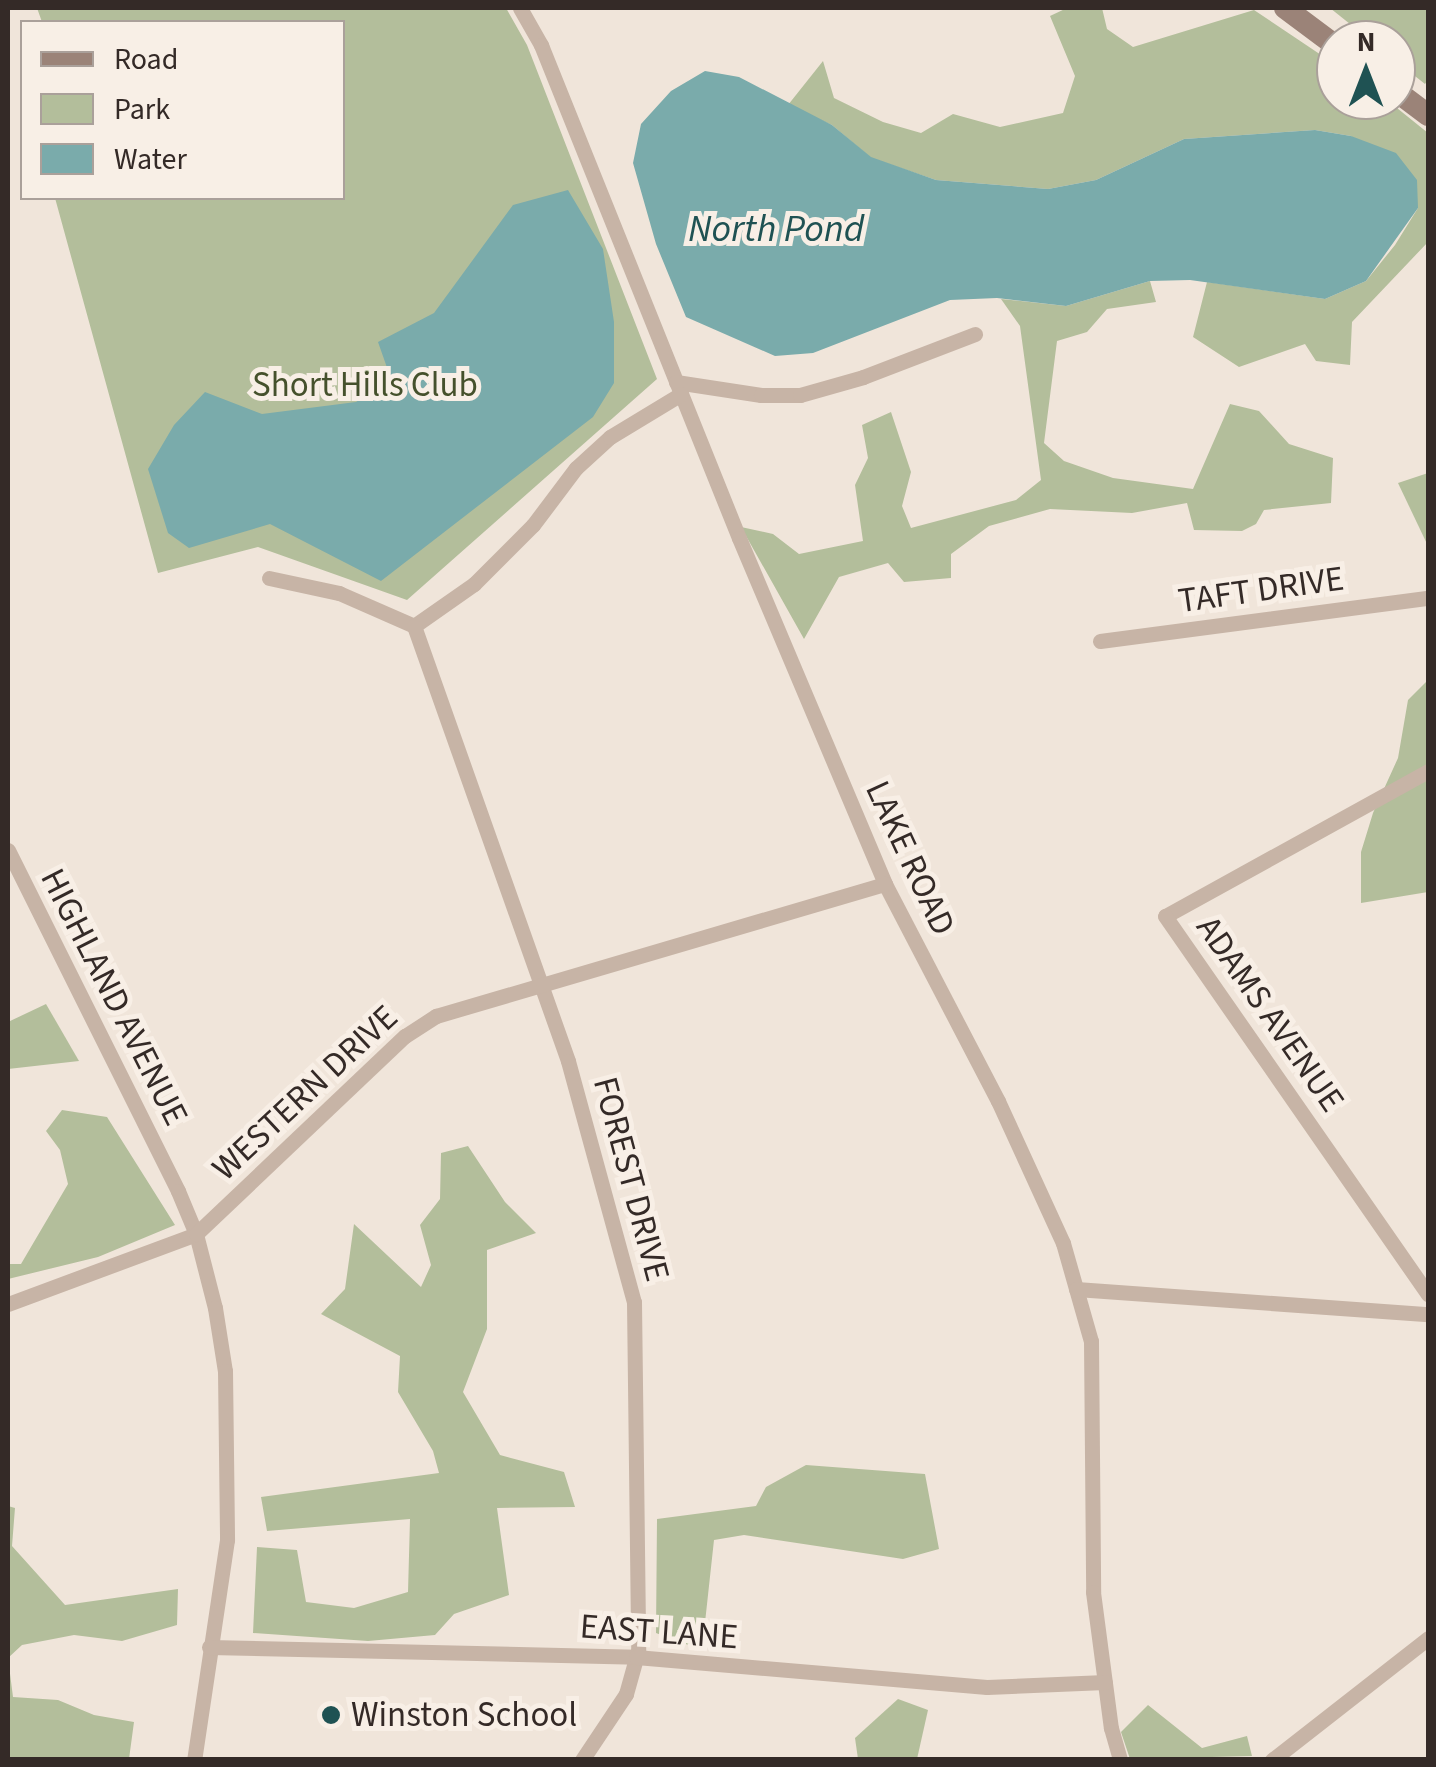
<!DOCTYPE html>
<style>
body{margin:0}
#map{position:relative;width:1436px;height:1767px;overflow:hidden;background:#f0e5da;font-family:"Source Sans 3",sans-serif}
div>[style]{position:absolute}
[style*='--x']{left:calc(var(--x)*1px);top:calc(var(--y)*1px);width:calc(var(--w)*1px);rotate:calc(var(--a)*1deg)}
.green>*{inset:0;background:#b3be9b}
.water>*{inset:0;background:#7aabab}
.street>*{height:15px;margin:-7.5px;padding:0 7.5px;transform-origin:7.5px;border-radius:7.5px;background:#c7b4a6}
.secondary>*{height:22px;margin:-11px;padding:0 11px;transform-origin:11px;border-radius:11px;background:#9b8378}
.dots>*{width:28px;height:28px;translate:-50% -50%;box-sizing:border-box;border:5px solid #f8efe6;border-radius:50%}
span{translate:-50% -50%;white-space:nowrap;text-align:center;line-height:1.15;-webkit-text-stroke:10px #f8efe6;paint-order:stroke}
.park-label{font-size:35px;color:#45512c}
.street-label{font-size:35px;color:#342a27}
.poi-label{font-size:35px;color:#342a27}
.left{translate:0 -50%;text-align:left}
.water-label{font-size:38px;color:#1f5253;font-style:italic}
.frame{position:absolute;inset:0;border:10px solid #342a27;pointer-events:none}
.legend{position:absolute;left:20px;top:20px;width:325px;height:180px;box-sizing:border-box;background:#f8efe6;border:2px solid #aaa09a;margin:0;padding:12px 18px;list-style:none;font-size:30px;color:#342a27}
.legend li{display:flex;align-items:center;gap:20px;height:50px}
.legend b{width:50px;border:2px solid #aaa09a}
.north{position:absolute;left:1316px;top:20px;width:100px;height:100px;box-sizing:border-box;background:#f8efe6;border:2px solid #aaa09a;border-radius:50%;rotate:0deg;font-size:28px;font-weight:700;line-height:40px;text-align:center;color:#342a27}
.north::after{content:'';display:block;margin:auto;width:35px;height:45px;background:#1f5253;clip-path:polygon(50% 0,100% 100%,50% 72%,0 100%)}
</style>
<div id="map">
<div class="green">
<div style="clip-path:polygon(37px 8px,506px 8px,527px 45px,657px 379px,407px 600px,258px 547px,158px 573px,55px 198px,342px 198px,342px 22px,42px 22px)"></div>
<div style="clip-path:polygon(1067px 8px,1102px 8px,1107px 29px,1133px 47px,1254px 10px,1336px 65px,1336px 100px,1387px 100px,1428px 133px,1428px 242px,1352px 322px,1350px 365px,1316px 361px,1305px 344px,1239px 367px,1193px 337px,1207px 282px,1325px 299px,1366px 281px,1395px 245px,1418px 208px,1351px 136px,1315px 130px,1184px 139px,1096px 180px,1048px 189px,936px 180px,871px 158px,832px 125px,788px 105px,823px 61px,834px 98px,883px 122px,921px 133px,953px 114px,1000px 127px,1063px 113px,1075px 76px,1050px 16px)"></div>
<div style="clip-path:polygon(1330px 8px,1428px 8px,1428px 80px,1425px 84px,1396px 61px,1396px 40px,1370px 40px)"></div>
<div style="clip-path:polygon(1150px 281px,1156px 302px,1107px 309px,1087px 332px,1057px 341px,1044px 443px,1064px 461px,1113px 478px,1193px 489px,1230px 404px,1259px 411px,1289px 444px,1333px 458px,1331px 503px,1264px 510px,1256px 524px,1242px 531px,1194px 530px,1187px 503px,1132px 513px,1050px 509px,989px 526px,951px 554px,951px 578px,904px 582px,888px 563px,839px 577px,804px 639px,741px 527px,773px 534px,799px 554px,863px 541px,855px 485px,868px 458px,862px 425px,891px 412px,911px 472px,902px 506px,911px 528px,1016px 500px,1041px 480px,1020px 326px,1001px 299px,1066px 306px)"></div>
<div style="clip-path:polygon(1428px 473px,1428px 546px,1398px 483px)"></div>
<div style="clip-path:polygon(1428px 680px,1428px 892px,1361px 903px,1361px 852px,1373px 813px,1398px 758px,1408px 700px)"></div>
<div style="clip-path:polygon(46px 1004px,79px 1061px,8px 1069px,8px 1022px)"></div>
<div style="clip-path:polygon(62px 1110px,107px 1117px,175px 1225px,98px 1257px,8px 1279px,8px 1264px,21px 1264px,68px 1184px,60px 1150px,46px 1131px)"></div>
<div style="clip-path:polygon(468px 1146px,505px 1202px,536px 1233px,487px 1250px,487px 1329px,463px 1392px,500px 1455px,564px 1472px,575px 1507px,497px 1508px,509px 1595px,454px 1614px,435px 1635px,368px 1641px,253px 1633px,257px 1547px,297px 1550px,306px 1602px,354px 1608px,408px 1592px,410px 1519px,267px 1531px,261px 1497px,439px 1473px,433px 1451px,398px 1392px,400px 1356px,321px 1314px,345px 1289px,354px 1224px,421px 1287px,431px 1265px,420px 1225px,440px 1199px,441px 1153px)"></div>
<div style="clip-path:polygon(806px 1465px,925px 1474px,939px 1549px,903px 1559px,744px 1535px,714px 1540px,702px 1650px,656px 1633px,657px 1519px,756px 1506px,766px 1487px)"></div>
<div style="clip-path:polygon(8px 1506px,15px 1508px,12px 1546px,65px 1605px,178px 1589px,177px 1625px,122px 1641px,74px 1635px,22px 1645px,8px 1658px,13px 1697px,58px 1700px,94px 1715px,134px 1722px,129px 1759px,8px 1759px)"></div>
<div style="clip-path:polygon(898px 1699px,928px 1710px,917px 1759px,858px 1759px,855px 1738px)"></div>
<div style="clip-path:polygon(1148px 1705px,1202px 1748px,1247px 1736px,1252px 1756px,1130px 1759px,1121px 1732px)"></div>
</div>
<div class="water">
<div style="clip-path:polygon(705px 71px,739px 77px,832px 125px,871px 157px,936px 180px,1048px 189px,1096px 180px,1184px 139px,1315px 130px,1351px 136px,1396px 153px,1417px 180px,1418px 208px,1366px 281px,1325px 299px,1190px 280px,1150px 281px,1066px 306px,997px 298px,950px 300px,813px 353px,775px 356px,686px 317px,656px 244px,633px 163px,641px 124px,671px 91px)"></div>
<div style="clip-path:polygon(568px 190px,603px 249px,614px 322px,614px 383px,593px 417px,381px 581px,270px 524px,189px 548px,168px 533px,148px 469px,174px 425px,205px 392px,262px 414px,356px 402px,391px 379px,378px 342px,434px 313px,513px 205px)"></div>
</div>
<div class="street">
<div style="--x:520;--y:8;--w:43;--a:60.4"></div>
<div style="--x:541;--y:45;--w:531;--a:68.12"></div>
<div style="--x:739;--y:538;--w:376;--a:67.1"></div>
<div style="--x:885;--y:884;--w:245;--a:62.5"></div>
<div style="--x:998;--y:1101;--w:156;--a:65.4"></div>
<div style="--x:1063;--y:1243;--w:102;--a:74.1"></div>
<div style="--x:1091;--y:1341;--w:251;--a:89.5"></div>
<div style="--x:1093;--y:1592;--w:137;--a:82.5"></div>
<div style="--x:1111;--y:1728;--w:33;--a:74"></div>
<div style="--x:676;--y:382;--w:86;--a:8.7"></div>
<div style="--x:761;--y:395;--w:39;--a:0"></div>
<div style="--x:800;--y:395;--w:66;--a:-15.9"></div>
<div style="--x:863;--y:377;--w:120;--a:-21"></div>
<div style="--x:269;--y:578;--w:72;--a:12.1"></div>
<div style="--x:339;--y:593;--w:82;--a:23.7"></div>
<div style="--x:414;--y:626;--w:73;--a:-35"></div>
<div style="--x:474;--y:584;--w:83;--a:-45"></div>
<div style="--x:533;--y:525;--w:71;--a:-53"></div>
<div style="--x:576;--y:468;--w:46;--a:-42.4"></div>
<div style="--x:610;--y:437;--w:83;--a:-31.2"></div>
<div style="--x:414;--y:626;--w:461;--a:70.5"></div>
<div style="--x:568;--y:1061;--w:250;--a:74.7"></div>
<div style="--x:634;--y:1302;--w:349;--a:89.3"></div>
<div style="--x:638;--y:1651;--w:45;--a:105.6"></div>
<div style="--x:626;--y:1694;--w:79;--a:123.7"></div>
<div style="--x:1100;--y:641;--w:331;--a:-7.5"></div>
<div style="--x:1428;--y:771;--w:300;--a:151.1"></div>
<div style="--x:1165;--y:916;--w:461;--a:55.2"></div>
<div style="--x:8;--y:850;--w:381;--a:63.5"></div>
<div style="--x:178;--y:1191;--w:47;--a:67.3"></div>
<div style="--x:196;--y:1234;--w:76;--a:75.6"></div>
<div style="--x:215;--y:1308;--w:64;--a:81"></div>
<div style="--x:225;--y:1371;--w:169;--a:89.3"></div>
<div style="--x:227;--y:1540;--w:222;--a:98.5"></div>
<div style="--x:1076;--y:1289;--w:353;--a:4.1"></div>
<div style="--x:8;--y:1304;--w:201;--a:-20.4"></div>
<div style="--x:196;--y:1234;--w:288;--a:-43.5"></div>
<div style="--x:405;--y:1036;--w:37;--a:-33"></div>
<div style="--x:436;--y:1016;--w:468;--a:-16.4"></div>
<div style="--x:209;--y:1647;--w:427;--a:1.3"></div>
<div style="--x:636;--y:1657;--w:352;--a:4.9"></div>
<div style="--x:987;--y:1687;--w:118;--a:-2.4"></div>
<div style="--x:1272;--y:1760;--w:198;--a:-38"></div>
</div>
<div class="secondary">
<div style="--x:1285;--y:8;--w:64;--a:36.7"></div>
<div style="--x:1396;--y:91;--w:40;--a:37"></div>
</div>
<div class="dots">
<div style="left:331px;top:1715px;background:#1f5253"></div>
</div>
<div class="park-label">
<span style="left:365px;top:385px">Short Hills Club</span>
</div>
<div class="street-label">
<span style="left:1261px;top:590px;rotate:-8deg">TAFT DRIVE</span>
<span style="left:910px;top:858px;rotate:65deg">LAKE ROAD</span>
<span style="left:114px;top:997px;rotate:63deg">HIGHLAND AVENUE</span>
<span style="left:1270px;top:1014px;rotate:55deg">ADAMS AVENUE</span>
<span style="left:305px;top:1093px;rotate:-43deg">WESTERN DRIVE</span>
<span style="left:631px;top:1179px;rotate:75deg">FOREST DRIVE</span>
<span style="left:659px;top:1632px;rotate:4deg">EAST LANE</span>
</div>
<div class="poi-label">
<span class="left" style="left:351px;top:1715px">Winston School</span>
</div>
<div class="water-label">
<span style="left:776px;top:230px">North Pond</span>
</div>
<div class="frame"></div>
<ul class="legend">
<li><b style="height:12px;background:#9b8378"></b>Road</li>
<li><b style="height:28px;background:#b3be9b"></b>Park</li>
<li><b style="height:28px;background:#7aabab"></b>Water</li>
</ul>
<div class="north">N</div>
</div>
